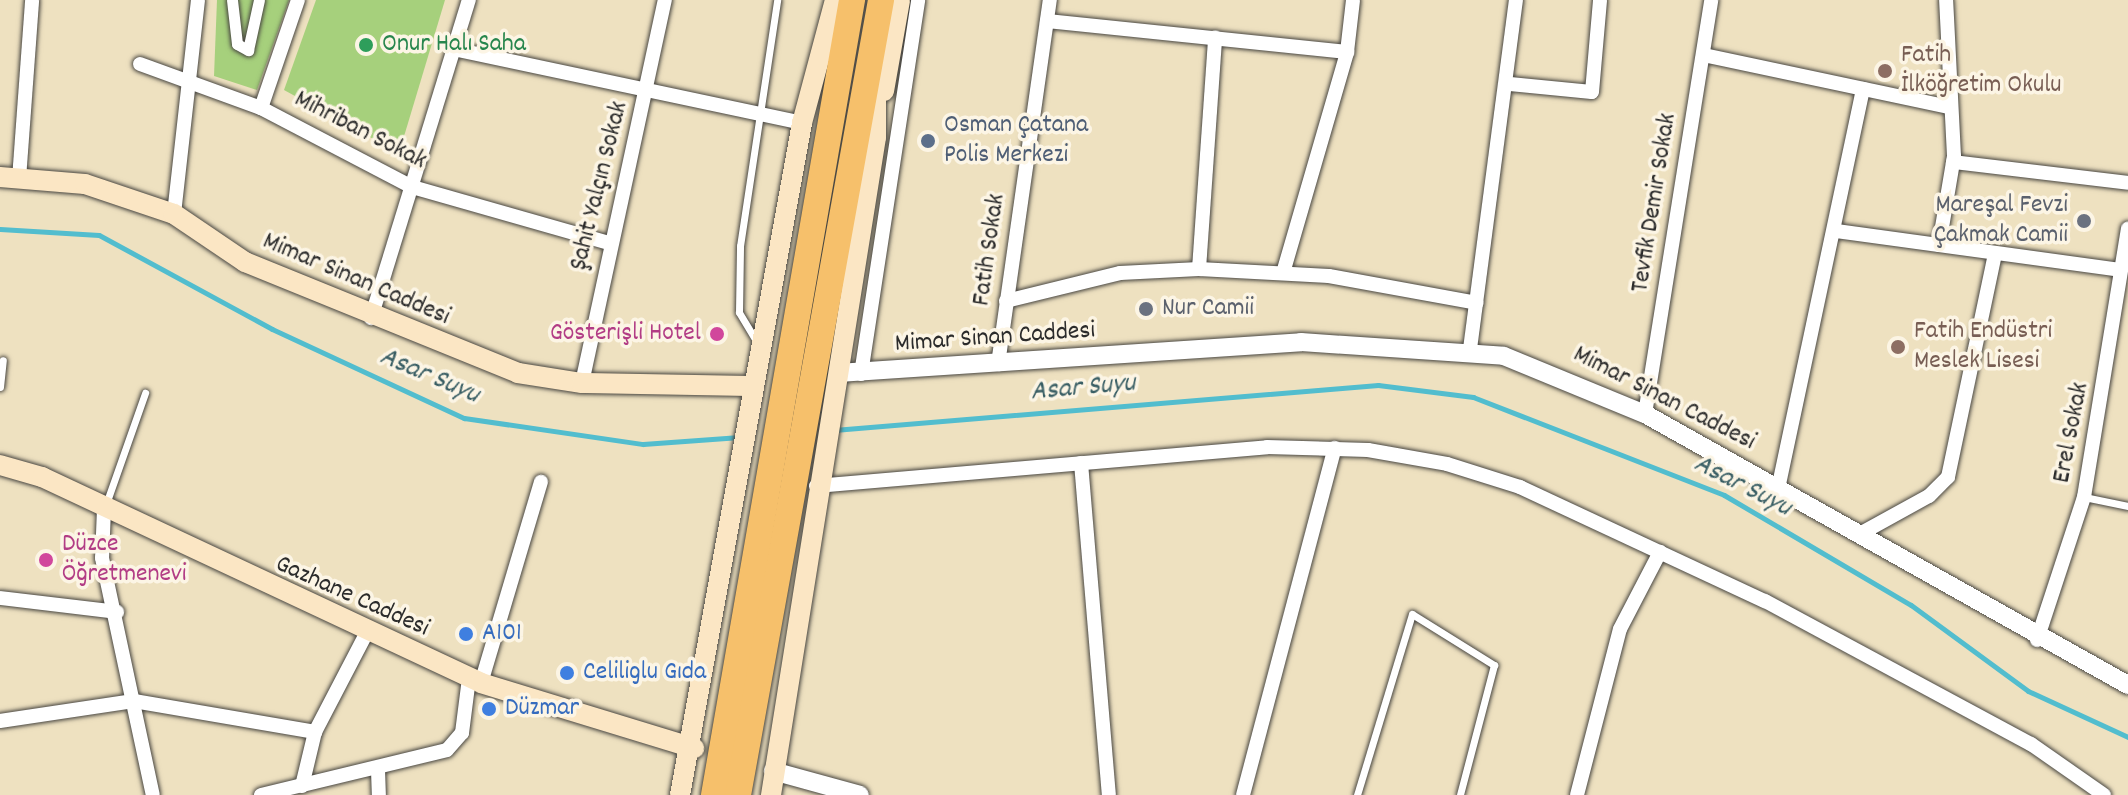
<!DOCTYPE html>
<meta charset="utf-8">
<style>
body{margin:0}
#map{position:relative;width:2128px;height:795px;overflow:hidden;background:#eee1c0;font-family:Dekko,sans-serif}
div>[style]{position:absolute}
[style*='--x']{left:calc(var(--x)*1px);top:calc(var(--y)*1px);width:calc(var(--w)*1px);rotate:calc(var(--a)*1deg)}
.green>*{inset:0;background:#a6d07c}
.stream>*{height:5px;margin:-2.5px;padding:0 2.5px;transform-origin:2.5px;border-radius:2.5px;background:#52bdce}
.roads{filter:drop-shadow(0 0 2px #484641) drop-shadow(0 0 2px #484641)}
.service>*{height:7px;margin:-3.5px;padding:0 3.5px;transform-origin:3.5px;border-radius:3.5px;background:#fff}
.pedestrian>*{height:11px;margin:-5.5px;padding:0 5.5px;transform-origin:5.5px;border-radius:5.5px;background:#fff}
.minor>*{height:14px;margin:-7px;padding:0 7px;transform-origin:7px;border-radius:7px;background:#fff}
.tertiary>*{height:18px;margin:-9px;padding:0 9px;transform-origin:9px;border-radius:9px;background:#fff}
.secondary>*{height:20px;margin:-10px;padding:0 10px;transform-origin:10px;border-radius:10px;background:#fbe6c4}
.motorway>*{height:26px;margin:-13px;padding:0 13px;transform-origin:13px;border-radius:13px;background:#f6c06b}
.dots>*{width:22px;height:22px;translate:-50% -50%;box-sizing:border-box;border:4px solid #fcf5e5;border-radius:50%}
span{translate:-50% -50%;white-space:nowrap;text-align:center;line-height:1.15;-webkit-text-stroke:7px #fcf5e5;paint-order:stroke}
.leisure-label{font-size:26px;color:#27864d}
.left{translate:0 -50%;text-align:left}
.education-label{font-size:26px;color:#785e54}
.service-label{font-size:26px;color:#4e5e75}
.street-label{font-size:26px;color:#2b2b2b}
.worship-label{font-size:26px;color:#5b616d}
.right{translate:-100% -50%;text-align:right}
.hotel-label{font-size:26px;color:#b23c85}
.shop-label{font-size:26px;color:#366cbe}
.water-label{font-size:28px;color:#395e64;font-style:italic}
</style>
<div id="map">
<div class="green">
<div style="clip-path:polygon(217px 0,289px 0,257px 90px,214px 76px)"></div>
<div style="clip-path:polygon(316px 0,445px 0,399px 153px,284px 90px)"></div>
</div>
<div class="stream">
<div style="--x:0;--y:229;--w:99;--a:3.5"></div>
<div style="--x:99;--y:235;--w:197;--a:28.5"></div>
<div style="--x:272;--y:329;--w:212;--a:24.9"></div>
<div style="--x:464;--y:418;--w:181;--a:8.3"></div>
<div style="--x:643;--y:444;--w:97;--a:-4.1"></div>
<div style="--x:834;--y:430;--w:546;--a:-4.73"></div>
<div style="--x:1378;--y:385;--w:96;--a:7.2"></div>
<div style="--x:1473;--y:397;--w:269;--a:21.3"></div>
<div style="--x:1724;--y:495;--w:217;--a:30.5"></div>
<div style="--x:1911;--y:605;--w:145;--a:36.3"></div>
<div style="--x:2028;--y:691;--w:110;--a:24.7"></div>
</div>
<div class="roads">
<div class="service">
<div style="--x:758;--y:344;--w:37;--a:-121"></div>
<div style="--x:739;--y:312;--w:66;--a:-89.1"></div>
<div style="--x:740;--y:246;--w:249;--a:-81.4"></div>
<div style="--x:0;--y:387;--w:27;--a:-84"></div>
<div style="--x:2084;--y:497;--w:45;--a:11.6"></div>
<div style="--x:106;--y:504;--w:118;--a:-70.6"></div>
<div style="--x:1357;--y:795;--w:189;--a:-73.1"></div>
<div style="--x:1412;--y:614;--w:97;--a:31.9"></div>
<div style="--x:1494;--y:665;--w:134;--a:104.7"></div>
</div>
<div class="pedestrian">
<div style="--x:232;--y:0;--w:44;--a:83.5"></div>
<div style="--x:237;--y:44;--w:13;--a:29"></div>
<div style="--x:248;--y:50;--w:51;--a:-77.6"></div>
</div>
<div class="minor">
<div style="--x:1047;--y:21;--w:302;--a:5.9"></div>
<div style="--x:454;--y:49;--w:356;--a:12"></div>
<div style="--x:1704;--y:55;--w:250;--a:12"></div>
<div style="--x:140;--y:64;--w:129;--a:20"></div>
<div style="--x:261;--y:108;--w:170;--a:27.6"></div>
<div style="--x:412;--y:187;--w:205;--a:15.9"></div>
<div style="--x:1510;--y:84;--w:82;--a:5.6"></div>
<div style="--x:1592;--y:92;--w:92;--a:-85"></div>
<div style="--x:261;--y:108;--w:114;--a:-71.1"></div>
<div style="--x:1953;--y:162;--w:176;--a:6.8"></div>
<div style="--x:19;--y:179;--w:179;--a:-85.8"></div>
<div style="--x:174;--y:214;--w:215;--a:-83.6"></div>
<div style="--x:1836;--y:231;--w:287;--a:7.8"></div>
<div style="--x:1939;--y:245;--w:90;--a:-80.4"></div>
<div style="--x:1954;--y:156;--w:156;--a:-92.9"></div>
<div style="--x:1199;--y:269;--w:232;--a:-86"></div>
<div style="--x:1283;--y:273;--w:230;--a:-73.8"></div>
<div style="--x:1347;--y:52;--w:52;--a:-83.4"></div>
<div style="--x:1006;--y:301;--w:117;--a:-13.8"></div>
<div style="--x:1120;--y:273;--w:79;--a:-2.9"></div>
<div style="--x:1199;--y:269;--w:130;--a:3.1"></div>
<div style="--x:1329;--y:276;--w:150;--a:10.3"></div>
<div style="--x:371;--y:318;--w:333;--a:-72.9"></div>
<div style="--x:1470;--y:349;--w:352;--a:-82.5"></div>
<div style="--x:998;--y:364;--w:368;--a:-81.9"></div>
<div style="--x:861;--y:374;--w:378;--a:-81.3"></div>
<div style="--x:582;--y:383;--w:392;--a:-77.8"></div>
<div style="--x:1645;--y:414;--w:419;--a:-80.9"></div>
<div style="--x:1081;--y:463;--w:333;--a:85.2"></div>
<div style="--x:816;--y:486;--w:453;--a:-4.9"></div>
<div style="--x:1267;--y:447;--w:101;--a:1.7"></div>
<div style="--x:1368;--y:450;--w:80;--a:10"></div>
<div style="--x:1447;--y:464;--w:77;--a:17.5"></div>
<div style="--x:1520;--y:487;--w:270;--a:25"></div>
<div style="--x:1765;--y:601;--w:302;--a:28.3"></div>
<div style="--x:2031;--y:744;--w:89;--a:34.9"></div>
<div style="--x:1778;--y:489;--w:409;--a:-78"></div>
<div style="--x:104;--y:509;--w:49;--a:92.3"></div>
<div style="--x:102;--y:558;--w:242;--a:77.9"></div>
<div style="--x:1858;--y:535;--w:81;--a:-28.8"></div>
<div style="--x:1929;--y:496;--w:27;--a:-45"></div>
<div style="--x:1948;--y:477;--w:228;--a:-78.1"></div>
<div style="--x:0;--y:598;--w:118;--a:6.8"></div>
<div style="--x:2037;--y:640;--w:151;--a:-71.8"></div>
<div style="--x:2084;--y:497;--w:272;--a:-80.7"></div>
<div style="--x:481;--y:683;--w:210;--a:-73.4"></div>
<div style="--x:0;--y:721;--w:135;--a:-8.5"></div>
<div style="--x:134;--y:701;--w:184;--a:9.7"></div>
<div style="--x:378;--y:770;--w:25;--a:88"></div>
<div style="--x:302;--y:786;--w:56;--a:-76.5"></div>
<div style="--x:315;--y:732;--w:113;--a:-62.5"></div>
<div style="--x:261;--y:795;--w:191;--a:-13.6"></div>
<div style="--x:447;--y:750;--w:23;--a:-49"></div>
<div style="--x:462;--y:733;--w:55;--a:-82.7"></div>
<div style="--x:1243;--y:795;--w:359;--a:-75.2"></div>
<div style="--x:1577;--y:795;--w:171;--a:-75.5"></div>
<div style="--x:1620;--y:629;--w:87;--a:-62.5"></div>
</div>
<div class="tertiary">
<div style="--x:838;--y:373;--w:464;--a:-3.8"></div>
<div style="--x:1301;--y:342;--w:203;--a:3.9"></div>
<div style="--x:1504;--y:356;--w:152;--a:22.4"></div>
<div style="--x:1645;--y:414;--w:554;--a:29.3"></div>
<div style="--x:773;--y:771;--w:90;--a:15.4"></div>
</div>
<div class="secondary">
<div style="--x:884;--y:91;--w:92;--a:-80"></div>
<div style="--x:0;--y:177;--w:85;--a:4.7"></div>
<div style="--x:85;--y:184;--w:94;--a:18.6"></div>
<div style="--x:174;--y:214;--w:86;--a:34.1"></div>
<div style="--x:245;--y:262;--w:295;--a:22.1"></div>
<div style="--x:518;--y:373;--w:65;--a:8.9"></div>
<div style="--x:582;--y:383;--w:171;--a:1"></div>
<div style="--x:0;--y:465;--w:44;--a:15.9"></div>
<div style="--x:42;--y:477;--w:485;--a:25.1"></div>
<div style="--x:481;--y:683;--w:223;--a:17"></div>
<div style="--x:680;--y:795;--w:683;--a:-79.71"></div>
<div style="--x:802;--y:123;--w:127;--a:-75"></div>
<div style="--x:771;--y:795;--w:666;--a:-80.93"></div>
<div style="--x:876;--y:137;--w:65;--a:-90"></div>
</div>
<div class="motorway">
<div style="--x:714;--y:795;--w:807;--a:-80.15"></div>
<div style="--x:738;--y:795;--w:808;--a:-79.8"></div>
</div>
</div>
<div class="dots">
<div style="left:366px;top:45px;background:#2e9e5b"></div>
<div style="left:1885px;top:71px;background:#8d6e63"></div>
<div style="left:928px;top:141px;background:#5c6f8a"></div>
<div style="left:2084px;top:221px;background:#6b7280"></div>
<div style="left:1146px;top:309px;background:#6b7280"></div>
<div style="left:717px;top:334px;background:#d1479c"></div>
<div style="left:1898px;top:347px;background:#8d6e63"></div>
<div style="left:46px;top:560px;background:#d1479c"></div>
<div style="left:466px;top:634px;background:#3f7fe0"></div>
<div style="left:567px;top:673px;background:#3f7fe0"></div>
<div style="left:489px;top:709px;background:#3f7fe0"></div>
</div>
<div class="leisure-label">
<span class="left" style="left:382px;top:45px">Onur Halı Saha</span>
</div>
<div class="education-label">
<span class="left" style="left:1901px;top:71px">Fatih<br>İlköğretim Okulu</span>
<span class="left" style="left:1914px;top:347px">Fatih Endüstri<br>Meslek Lisesi</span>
</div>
<div class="service-label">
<span class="left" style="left:944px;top:141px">Osman Çatana<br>Polis Merkezi</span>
</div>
<div class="street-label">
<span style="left:360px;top:131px;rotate:27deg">Mihriban Sokak</span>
<span style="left:600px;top:186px;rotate:-76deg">Şahit Yalçın Sokak</span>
<span style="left:1655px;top:203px;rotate:-81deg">Tevfik Demir Sokak</span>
<span style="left:990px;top:250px;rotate:-82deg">Fatih Sokak</span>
<span style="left:356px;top:280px;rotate:23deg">Mimar Sinan Caddesi</span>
<span style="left:995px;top:338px;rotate:-4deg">Mimar Sinan Caddesi</span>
<span style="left:1664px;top:399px;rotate:27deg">Mimar Sinan Caddesi</span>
<span style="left:2072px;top:433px;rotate:-79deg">Erel Sokak</span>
<span style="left:352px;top:597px;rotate:24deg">Gazhane Caddesi</span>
</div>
<div class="worship-label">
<span class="right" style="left:2068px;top:221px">Mareşal Fevzi<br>Çakmak Camii</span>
<span class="left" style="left:1162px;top:309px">Nur Camii</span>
</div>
<div class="hotel-label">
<span class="right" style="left:701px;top:334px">Gösterişli Hotel</span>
<span class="left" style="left:62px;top:560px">Düzce<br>Öğretmenevi</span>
</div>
<div class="shop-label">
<span class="left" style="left:482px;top:634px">A101</span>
<span class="left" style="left:583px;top:673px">Celiliglu Gıda</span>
<span class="left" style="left:505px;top:709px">Düzmar</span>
</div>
<div class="water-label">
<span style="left:429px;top:377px;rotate:23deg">Asar Suyu</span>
<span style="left:1083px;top:389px;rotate:-5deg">Asar Suyu</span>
<span style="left:1742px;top:487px;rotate:27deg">Asar Suyu</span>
</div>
</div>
